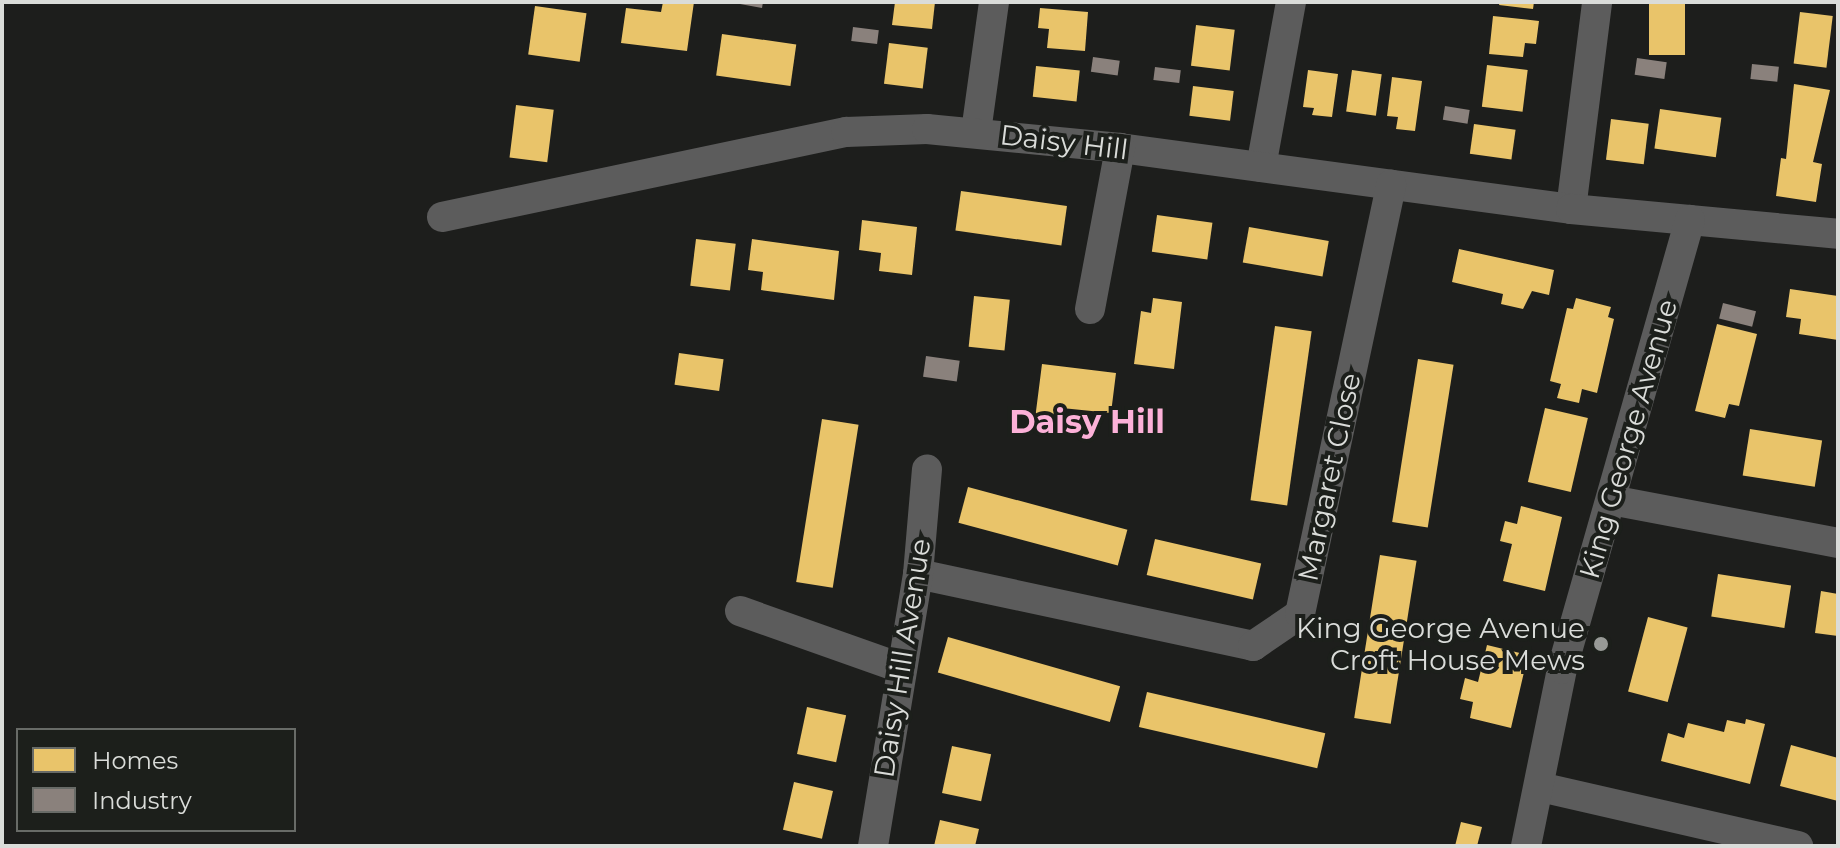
<!DOCTYPE html>
<style>
body{margin:0}
#map{position:relative;width:1840px;height:848px;overflow:hidden;background:#1d1e1c;font-family:Montserrat,sans-serif}
div>[style]{position:absolute}
[style*='--x']{left:calc(var(--x)*1px);top:calc(var(--y)*1px);width:calc(var(--w)*1px);rotate:calc(var(--a)*1deg)}
.homes>*{inset:0;background:#e9c46a;transform-origin:0 0}
.industry>*{inset:0;background:#8a817c;transform-origin:0 0}
.street>*{height:30px;margin:-15px;padding:0 15px;transform-origin:15px;border-radius:15px;background:#5c5c5c}
.dots>*{width:22px;height:22px;translate:-50% -50%;box-sizing:border-box;border:4px solid #1c1f1b;border-radius:50%}
span{translate:-50% -50%;white-space:nowrap;text-align:center;line-height:1.15;-webkit-text-stroke:8px #1c1f1b;paint-order:stroke}
.street-label{font-size:28px;color:#dadcd9}
.poi-label{font-size:28px;color:#dadcd9}
.right{translate:-100% -50%;text-align:right}
.quarter-label{font-size:32px;color:#fcb1d8;font-weight:700}
.frame{position:absolute;inset:0;border:4px solid #dadcd9;pointer-events:none}
.legend{position:absolute;left:16px;top:728px;width:280px;height:104px;box-sizing:border-box;background:#1c1f1b;border:2px solid #686b67;margin:0;padding:10px 14px;list-style:none;font-size:24px;color:#dadcd9}
.legend li{display:flex;align-items:center;gap:16px;height:40px}
.legend b{width:40px;border:2px solid #686b67}
</style>
<div id="map">
<div class="homes">
<div style="clip-path:polygon(663px 2px,694px 2px,687px 51px,621px 43px,626px 8px,661px 12px)"></div>
<div style="clip-path:polygon(895px 2px,935px 2px,932px 29px,892px 25px)"></div>
<div style="clip-path:polygon(1500px 2px,1534px 2px,1533px 9px,1499px 5px)"></div>
<div style="left:1649px;top:2px;width:36px;height:53px"></div>
<div style="left:535px;top:6px;width:52px;height:49px;rotate:8deg"></div>
<div style="clip-path:polygon(1040px 8px,1088px 12px,1085px 51px,1047px 48px,1049px 29px,1038px 28px)"></div>
<div style="left:1800px;top:12px;width:33px;height:52px;rotate:7deg"></div>
<div style="clip-path:polygon(1493px 16px,1539px 21px,1536px 44px,1525px 43px,1523px 57px,1489px 54px)"></div>
<div style="left:1196px;top:25px;width:39px;height:41px;rotate:7deg"></div>
<div style="left:722px;top:34px;width:75px;height:42px;rotate:8deg"></div>
<div style="left:889px;top:43px;width:39px;height:41px;rotate:7deg"></div>
<div style="left:1487px;top:65px;width:41px;height:42px;rotate:7deg"></div>
<div style="left:1036px;top:66px;width:44px;height:31px;rotate:6deg"></div>
<div style="clip-path:polygon(1308px 70px,1338px 74px,1332px 117px,1312px 115px,1314px 108px,1303px 107px)"></div>
<div style="left:1352px;top:70px;width:30px;height:42px;rotate:8deg"></div>
<div style="clip-path:polygon(1392px 77px,1422px 81px,1415px 131px,1396px 129px,1398px 117px,1387px 116px)"></div>
<div style="clip-path:polygon(1794px 84px,1830px 90px,1813px 162px,1822px 164px,1816px 202px,1776px 196px,1781px 158px,1786px 159px)"></div>
<div style="left:1193px;top:86px;width:41px;height:30px;rotate:7deg"></div>
<div style="left:516px;top:105px;width:38px;height:53px;rotate:7deg"></div>
<div style="left:1660px;top:109px;width:62px;height:40px;rotate:8deg"></div>
<div style="left:1611px;top:119px;width:38px;height:41px;rotate:7deg"></div>
<div style="left:1474px;top:124px;width:42px;height:30px;rotate:8deg"></div>
<div style="left:961px;top:191px;width:107px;height:40px;rotate:8deg"></div>
<div style="left:1157px;top:215px;width:56px;height:37px;rotate:8deg"></div>
<div style="clip-path:polygon(862px 220px,917px 227px,912px 275px,879px 271px,881px 253px,859px 250px)"></div>
<div style="left:1249px;top:227px;width:81px;height:36px;rotate:10deg"></div>
<div style="left:696px;top:239px;width:40px;height:47px;rotate:7deg"></div>
<div style="clip-path:polygon(752px 239px,839px 251px,834px 300px,761px 290px,763px 272px,748px 270px)"></div>
<div style="clip-path:polygon(1459px 249px,1554px 270px,1549px 295px,1532px 291px,1523px 309px,1501px 304px,1503px 294px,1452px 282px)"></div>
<div style="clip-path:polygon(1790px 289px,1838px 296px,1838px 340px,1799px 334px,1801px 319px,1786px 317px)"></div>
<div style="left:974px;top:296px;width:36px;height:51px;rotate:6deg"></div>
<div style="clip-path:polygon(1153px 298px,1182px 302px,1174px 369px,1134px 364px,1141px 311px,1151px 313px)"></div>
<div style="clip-path:polygon(1576px 298px,1611px 307px,1608px 317px,1614px 319px,1597px 393px,1582px 389px,1579px 403px,1557px 398px,1561px 384px,1550px 381px,1567px 308px,1573px 309px)"></div>
<div style="clip-path:polygon(1717px 324px,1757px 334px,1739px 406px,1729px 404px,1725px 418px,1695px 411px)"></div>
<div style="left:1275px;top:326px;width:37px;height:176px;rotate:8deg"></div>
<div style="left:679px;top:353px;width:45px;height:32px;rotate:8deg"></div>
<div style="left:1418px;top:359px;width:36px;height:165px;rotate:9deg"></div>
<div style="clip-path:polygon(1042px 364px,1116px 373px,1111px 413px,1062px 408px,1060px 421px,1035px 419px)"></div>
<div style="left:1545px;top:408px;width:44px;height:76px;rotate:13deg"></div>
<div style="left:822px;top:419px;width:37px;height:165px;rotate:9deg"></div>
<div style="left:1750px;top:429px;width:73px;height:47px;rotate:9deg"></div>
<div style="left:968px;top:487px;width:165px;height:37px;rotate:15deg"></div>
<div style="clip-path:polygon(1521px 506px,1562px 517px,1545px 591px,1503px 581px,1512px 544px,1500px 541px,1505px 521px,1517px 524px)"></div>
<div style="left:1155px;top:539px;width:109px;height:37px;rotate:13deg"></div>
<div style="left:1380px;top:555px;width:37px;height:165px;rotate:9deg"></div>
<div style="left:1718px;top:574px;width:74px;height:43px;rotate:9deg"></div>
<div style="clip-path:polygon(1821px 591px,1838px 594px,1838px 636px,1815px 633px)"></div>
<div style="left:1648px;top:617px;width:41px;height:77px;rotate:15deg"></div>
<div style="left:948px;top:637px;width:179px;height:37px;rotate:16deg"></div>
<div style="clip-path:polygon(1487px 645px,1528px 655px,1511px 728px,1470px 718px,1473px 702px,1460px 699px,1465px 678px,1478px 682px)"></div>
<div style="left:1147px;top:692px;width:183px;height:36px;rotate:13deg"></div>
<div style="left:807px;top:707px;width:40px;height:48px;rotate:12deg"></div>
<div style="clip-path:polygon(1746px 719px,1765px 724px,1750px 784px,1661px 761px,1668px 733px,1684px 738px,1688px 723px,1724px 732px,1727px 720px,1745px 724px)"></div>
<div style="clip-path:polygon(1791px 745px,1838px 758px,1838px 801px,1780px 786px)"></div>
<div style="left:952px;top:746px;width:40px;height:48px;rotate:12deg"></div>
<div style="left:794px;top:782px;width:40px;height:49px;rotate:13deg"></div>
<div style="clip-path:polygon(940px 820px,979px 829px,975px 846px,934px 846px)"></div>
<div style="clip-path:polygon(1461px 822px,1482px 827px,1477px 846px,1455px 846px)"></div>
</div>
<div class="industry">
<div style="clip-path:polygon(729px 2px,763px 2px,762px 8px)"></div>
<div style="left:853px;top:27px;width:26px;height:14px;rotate:7deg"></div>
<div style="left:1093px;top:57px;width:27px;height:15px;rotate:8deg"></div>
<div style="left:1637px;top:58px;width:30px;height:17px;rotate:8deg"></div>
<div style="left:1752px;top:64px;width:27px;height:15px;rotate:6deg"></div>
<div style="left:1155px;top:67px;width:26px;height:13px;rotate:7deg"></div>
<div style="left:1445px;top:106px;width:25px;height:14px;rotate:9deg"></div>
<div style="left:1723px;top:303px;width:34px;height:16px;rotate:14deg"></div>
<div style="left:926px;top:356px;width:34px;height:21px;rotate:8deg"></div>
</div>
<div class="street">
<div style="--x:976;--y:132;--w:131;--a:-82.1"></div>
<div style="--x:1261;--y:167;--w:168;--a:-79.7"></div>
<div style="--x:1571;--y:209;--w:209;--a:-82.8"></div>
<div style="--x:442;--y:217;--w:413;--a:-11.9"></div>
<div style="--x:846;--y:132;--w:81;--a:-2.1"></div>
<div style="--x:927;--y:129;--w:194;--a:5.6"></div>
<div style="--x:1120;--y:148;--w:455;--a:7.7"></div>
<div style="--x:1571;--y:209;--w:268;--a:5.3"></div>
<div style="--x:1090;--y:309;--w:164;--a:-79.4"></div>
<div style="--x:1611;--y:500;--w:231;--a:10.7"></div>
<div style="--x:918;--y:574;--w:343;--a:12.1"></div>
<div style="--x:1253;--y:646;--w:57;--a:-34.2"></div>
<div style="--x:1300;--y:614;--w:439;--a:-78"></div>
<div style="--x:740;--y:611;--w:171;--a:19.5"></div>
<div style="--x:1540;--y:787;--w:265;--a:12.9"></div>
<div style="--x:873;--y:846;--w:276;--a:-80.6"></div>
<div style="--x:918;--y:574;--w:105;--a:-85.1"></div>
<div style="--x:1526;--y:846;--w:181;--a:-78.5"></div>
<div style="--x:1562;--y:669;--w:467;--a:-74.1"></div>
</div>
<div class="dots">
<div style="left:1601px;top:644px;background:#989a97"></div>
</div>
<div class="street-label">
<span style="left:1064px;top:142px;rotate:7deg">Daisy Hill</span>
<span style="left:1628px;top:439px;rotate:-74deg">King George Avenue</span>
<span style="left:1329px;top:477px;rotate:-78deg">Margaret Close</span>
<span style="left:902px;top:658px;rotate:-81deg">Daisy Hill Avenue</span>
</div>
<div class="poi-label">
<span class="right" style="left:1585px;top:644px">King George Avenue<br>Croft House Mews</span>
</div>
<div class="quarter-label">
<span style="left:1087px;top:422px">Daisy Hill</span>
</div>
<div class="frame"></div>
<ul class="legend">
<li><b style="height:22px;background:#e9c46a"></b>Homes</li>
<li><b style="height:22px;background:#8a817c"></b>Industry</li>
</ul>
</div>
